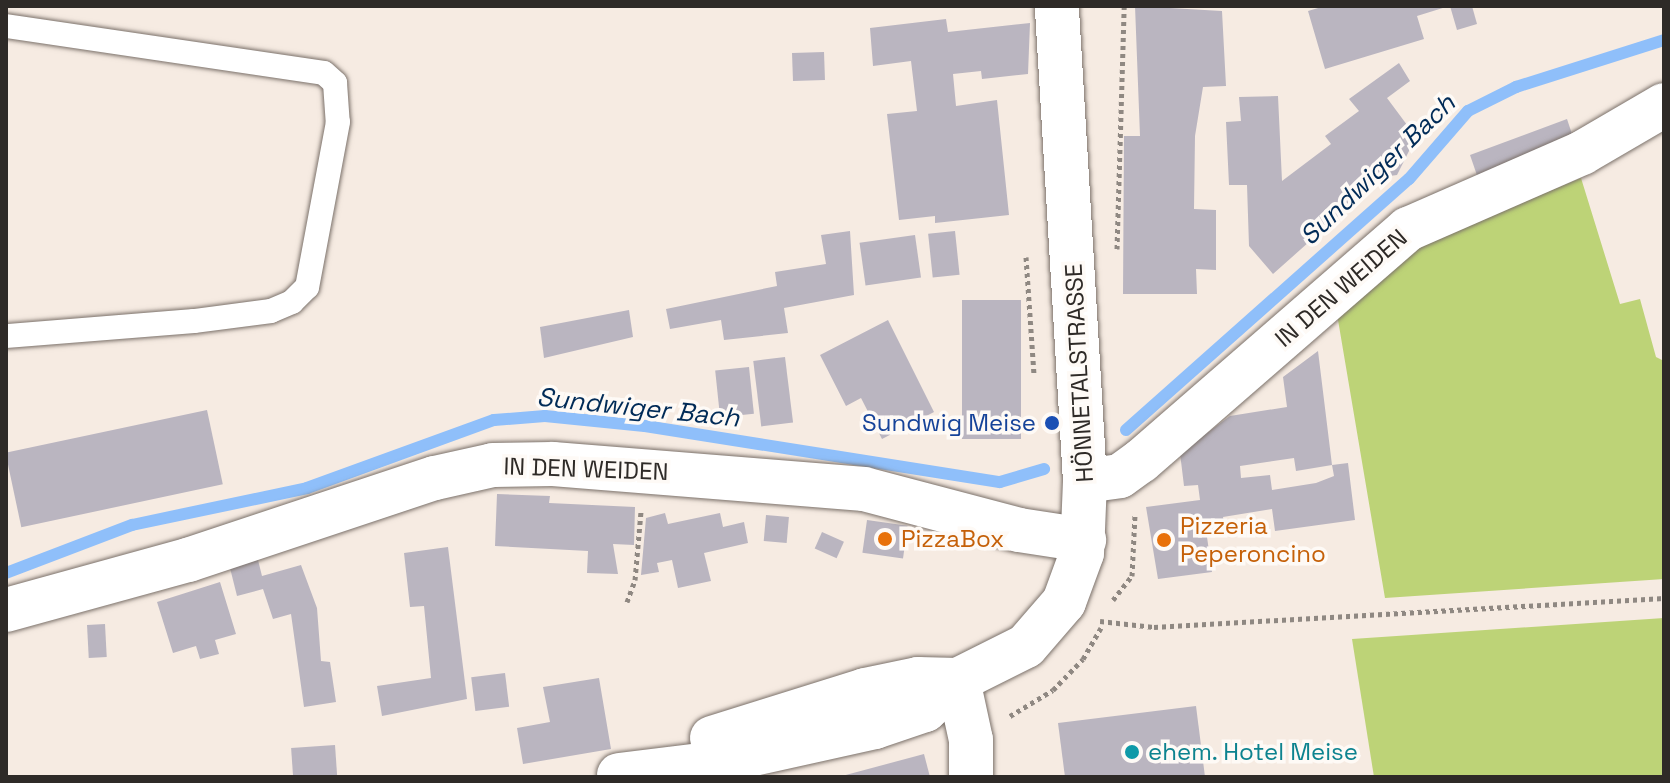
<!DOCTYPE html>
<meta charset="utf-8">
<style>
body{margin:0}
#map{position:relative;width:1670px;height:783px;overflow:hidden;background:#f6ebe2;font-family:"Space Grotesk",sans-serif}
div>[style]{position:absolute}
[style*='--x']{left:calc(var(--x)*1px);top:calc(var(--y)*1px);width:calc(var(--w)*1px);rotate:calc(var(--a)*1deg)}
.green>*{inset:0;background:#bdd377}
.stream>*{height:12px;margin:-6px;padding:0 6px;transform-origin:6px;border-radius:6px;background:#8fbffa}
.building>*{inset:0;background:#bab5c0;transform-origin:0 0}
.path>*{height:5px;margin-top:-2.5px;transform-origin:0;background:repeating-linear-gradient(90deg,#8f8882 0 4px,transparent 0 8px)}
.roads{filter:drop-shadow(0 0 2px #7b716a) drop-shadow(0 0 2px #7b716a)}
.service>*{height:24px;margin:-12px;padding:0 12px;transform-origin:12px;border-radius:12px;background:#fff}
.minor>*{height:44px;margin:-22px;padding:0 22px;transform-origin:22px;border-radius:22px;background:#fff}
.secondary>*{height:44px;margin:-22px;padding:0 22px;transform-origin:22px;border-radius:22px;background:#fff}
.dots>*{width:22px;height:22px;translate:-50% -50%;box-sizing:border-box;border:4px solid #fefaf6;border-radius:50%}
span{translate:-50% -50%;white-space:nowrap;text-align:center;line-height:1.15;-webkit-text-stroke:7px #fefaf6;paint-order:stroke}
.street-label{font-size:24px;color:#2e2a27}
.transit-label{font-size:24px;color:#164399}
.right{translate:-100% -50%;text-align:right}
.food-label{font-size:24px;color:#c56008}
.left{translate:0 -50%;text-align:left}
.culture-label{font-size:24px;color:#0d838f}
.water-label{font-size:26px;color:#012b57;font-style:italic}
.frame{position:absolute;inset:0;border:8px solid #2e2a27;pointer-events:none}
</style>
<div id="map">
<div class="green">
<div style="clip-path:polygon(1581px 178px,1620px 304px,1640px 299px,1656px 357px,1664px 361px,1664px 579px,1385px 598px,1337px 314px,1418px 245px)"></div>
<div style="clip-path:polygon(1664px 618px,1664px 777px,1374px 777px,1352px 639px)"></div>
</div>
<div class="stream">
<div style="--x:1126;--y:430;--w:378;--a:-41.6"></div>
<div style="--x:1409;--y:179;--w:90;--a:-49.1"></div>
<div style="--x:1468;--y:111;--w:54;--a:-26.6"></div>
<div style="--x:1516;--y:87;--w:155;--a:-17.6"></div>
<div style="--x:6;--y:573;--w:135;--a:-20.9"></div>
<div style="--x:132;--y:525;--w:179;--a:-11.9"></div>
<div style="--x:307;--y:488;--w:199;--a:-20"></div>
<div style="--x:494;--y:420;--w:51;--a:-4.5"></div>
<div style="--x:545;--y:416;--w:100;--a:5.7"></div>
<div style="--x:645;--y:426;--w:359;--a:9"></div>
<div style="--x:1000;--y:482;--w:46;--a:-16.5"></div>
</div>
<div class="building">
<div style="clip-path:polygon(1135px 6px,1222px 11px,1226px 86px,1203px 87px,1195px 136px,1194px 209px,1216px 210px,1216px 270px,1196px 269px,1197px 294px,1123px 294px,1124px 136px,1140px 136px)"></div>
<div style="clip-path:polygon(1325px 6px,1446px 6px,1446px 7px,1417px 16px,1424px 39px,1325px 69px,1308px 11px)"></div>
<div style="clip-path:polygon(1450px 6px,1472px 6px,1477px 24px,1457px 30px)"></div>
<div style="clip-path:polygon(946px 19px,948px 32px,1030px 23px,1028px 74px,982px 79px,981px 71px,953px 74px,956px 106px,997px 100px,1009px 215px,935px 223px,935px 216px,899px 220px,887px 114px,917px 111px,911px 61px,873px 66px,870px 28px)"></div>
<div style="left:824px;top:52px;width:28px;height:32px;rotate:88deg"></div>
<div style="clip-path:polygon(1399px 63px,1410px 81px,1387px 98px,1416px 137px,1397px 175px,1382px 177px,1273px 274px,1249px 246px,1247px 185px,1229px 185px,1226px 122px,1241px 121px,1239px 97px,1278px 96px,1282px 181px,1331px 144px,1325px 136px,1359px 111px,1349px 99px)"></div>
<div style="clip-path:polygon(1567px 119px,1575px 143px,1480px 184px,1470px 155px)"></div>
<div style="clip-path:polygon(850px 231px,854px 295px,784px 308px,788px 333px,724px 340px,721px 320px,670px 329px,666px 309px,777px 286px,775px 272px,826px 264px,821px 235px)"></div>
<div style="left:955px;top:231px;width:44px;height:27px;rotate:84deg"></div>
<div style="left:915px;top:235px;width:43px;height:56px;rotate:82deg"></div>
<div style="left:1021px;top:300px;width:139px;height:59px;rotate:90deg"></div>
<div style="clip-path:polygon(629px 310px,633px 337px,544px 358px,540px 327px)"></div>
<div style="clip-path:polygon(888px 320px,934px 412px,882px 439px,861px 398px,846px 406px,820px 355px)"></div>
<div style="clip-path:polygon(1318px 351px,1332px 465px,1296px 471px,1294px 458px,1240px 466px,1241px 478px,1270px 475px,1272px 490px,1316px 483px,1334px 476px,1332px 465px,1348px 463px,1355px 520px,1275px 531px,1272px 509px,1223px 517px,1226px 535px,1207px 537px,1212px 572px,1158px 579px,1146px 507px,1200px 500px,1198px 485px,1184px 486px,1180px 453px,1230px 416px,1287px 407px,1283px 377px)"></div>
<div style="left:785px;top:357px;width:66px;height:32px;rotate:83deg"></div>
<div style="left:749px;top:367px;width:47px;height:34px;rotate:84deg"></div>
<div style="left:207px;top:410px;width:76px;height:206px;rotate:78deg"></div>
<div style="clip-path:polygon(497px 494px,550px 496px,549px 503px,635px 507px,634px 545px,613px 544px,618px 574px,587px 573px,588px 551px,495px 546px)"></div>
<div style="clip-path:polygon(665px 513px,668px 524px,720px 513px,723px 527px,744px 522px,748px 543px,704px 553px,711px 581px,678px 588px,672px 560px,657px 563px,659px 572px,641px 575px,646px 518px)"></div>
<div style="left:766px;top:515px;width:23px;height:26px;rotate:5deg"></div>
<div style="left:867px;top:520px;width:41px;height:33px;rotate:8deg"></div>
<div style="left:822px;top:532px;width:24px;height:18px;rotate:24deg"></div>
<div style="clip-path:polygon(448px 547px,467px 699px,382px 716px,377px 686px,431px 678px,424px 606px,410px 607px,404px 553px)"></div>
<div style="clip-path:polygon(256px 552px,262px 576px,301px 565px,317px 608px,321px 661px,330px 662px,336px 702px,304px 707px,291px 614px,273px 619px,263px 589px,237px 596px,228px 560px)"></div>
<div style="clip-path:polygon(220px 582px,236px 634px,215px 640px,219px 654px,200px 659px,196px 646px,173px 653px,157px 602px)"></div>
<div style="left:105px;top:624px;width:33px;height:18px;rotate:87deg"></div>
<div style="left:505px;top:673px;width:34px;height:34px;rotate:83deg"></div>
<div style="clip-path:polygon(599px 678px,611px 749px,523px 764px,517px 728px,550px 722px,543px 687px)"></div>
<div style="clip-path:polygon(1196px 706px,1205px 777px,1065px 777px,1058px 723px)"></div>
<div style="left:335px;top:745px;width:32px;height:44px;rotate:86deg"></div>
<div style="clip-path:polygon(924px 754px,930px 777px,842px 777px,842px 776px)"></div>
</div>
<div class="path">
<div style="--x:1117;--y:249;--w:243;--a:-88.3"></div>
<div style="--x:1026;--y:257;--w:118;--a:86.1"></div>
<div style="--x:1113;--y:600;--w:31;--a:-52"></div>
<div style="--x:1132;--y:576;--w:62;--a:-87.2"></div>
<div style="--x:627;--y:602;--w:23;--a:-70"></div>
<div style="--x:635;--y:580;--w:69;--a:-85"></div>
<div style="--x:1100;--y:621;--w:54;--a:6.3"></div>
<div style="--x:1154;--y:627;--w:511;--a:-3.25"></div>
<div style="--x:1010;--y:716;--w:50;--a:-31.2"></div>
<div style="--x:1053;--y:690;--w:43;--a:-45.9"></div>
<div style="--x:1083;--y:659;--w:36;--a:-60"></div>
</div>
<div class="roads">
<div class="service">
<div style="--x:6;--y:26;--w:321;--a:8.4"></div>
<div style="--x:324;--y:73;--w:15;--a:42"></div>
<div style="--x:335;--y:83;--w:39;--a:86"></div>
<div style="--x:338;--y:122;--w:168;--a:100.6"></div>
<div style="--x:307;--y:287;--w:21;--a:135"></div>
<div style="--x:292;--y:302;--w:23;--a:157"></div>
<div style="--x:271;--y:311;--w:78;--a:172.6"></div>
<div style="--x:194;--y:321;--w:189;--a:175.4"></div>
</div>
<div class="minor">
<div style="--x:1085;--y:481;--w:35;--a:-8"></div>
<div style="--x:1120;--y:476;--w:26;--a:-36"></div>
<div style="--x:1141;--y:461;--w:354;--a:-41"></div>
<div style="--x:1408;--y:229;--w:190;--a:-23.6"></div>
<div style="--x:1582;--y:153;--w:95;--a:-30.3"></div>
<div style="--x:6;--y:610;--w:189;--a:-15.4"></div>
<div style="--x:188;--y:560;--w:260;--a:-18.4"></div>
<div style="--x:435;--y:478;--w:59;--a:-12.6"></div>
<div style="--x:493;--y:465;--w:60;--a:-1"></div>
<div style="--x:553;--y:464;--w:312;--a:4.6"></div>
<div style="--x:864;--y:489;--w:160;--a:14.8"></div>
<div style="--x:1019;--y:530;--w:66;--a:8.7"></div>
<div style="--x:958;--y:680;--w:61;--a:77.8"></div>
<div style="--x:971;--y:740;--w:37;--a:90"></div>
</div>
<div class="secondary">
<div style="--x:712;--y:738;--w:160;--a:-17.4"></div>
<div style="--x:865;--y:690;--w:54;--a:-11.7"></div>
<div style="--x:918;--y:679;--w:40;--a:1.4"></div>
<div style="--x:619;--y:775;--w:90;--a:-7"></div>
<div style="--x:708;--y:764;--w:171;--a:-12.5"></div>
<div style="--x:875;--y:727;--w:53;--a:-18.8"></div>
<div style="--x:925;--y:710;--w:45;--a:-42.3"></div>
<div style="--x:958;--y:680;--w:76;--a:-26.6"></div>
<div style="--x:1026;--y:646;--w:58;--a:-49.2"></div>
<div style="--x:1064;--y:602;--w:52;--a:-69.8"></div>
<div style="--x:1082;--y:553;--w:72;--a:-87.6"></div>
<div style="--x:1085;--y:481;--w:476;--a:-93.4"></div>
</div>
</div>
<div class="dots">
<div style="left:1052px;top:423px;background:#1a4fb4"></div>
<div style="left:885px;top:539px;background:#e8710a"></div>
<div style="left:1164px;top:540px;background:#e8710a"></div>
<div style="left:1132px;top:752px;background:#0f9aa8"></div>
</div>
<div class="street-label">
<span style="left:1341px;top:288px;rotate:-41deg">IN DEN WEIDEN</span>
<span style="left:1079px;top:373px;rotate:-93deg">HÖNNETALSTRASSE</span>
<span style="left:586px;top:469px;rotate:2deg">IN DEN WEIDEN</span>
</div>
<div class="transit-label">
<span class="right" style="left:1036px;top:423px">Sundwig Meise</span>
</div>
<div class="food-label">
<span class="left" style="left:1180px;top:540px">Pizzeria<br>Peperoncino</span>
<span class="left" style="left:901px;top:539px">PizzaBox</span>
</div>
<div class="culture-label">
<span class="left" style="left:1148px;top:752px">ehem. Hotel Meise</span>
</div>
<div class="water-label">
<span style="left:1378px;top:170px;rotate:-44deg">Sundwiger Bach</span>
<span style="left:638px;top:408px;rotate:6deg">Sundwiger Bach</span>
</div>
<div class="frame"></div>
</div>
